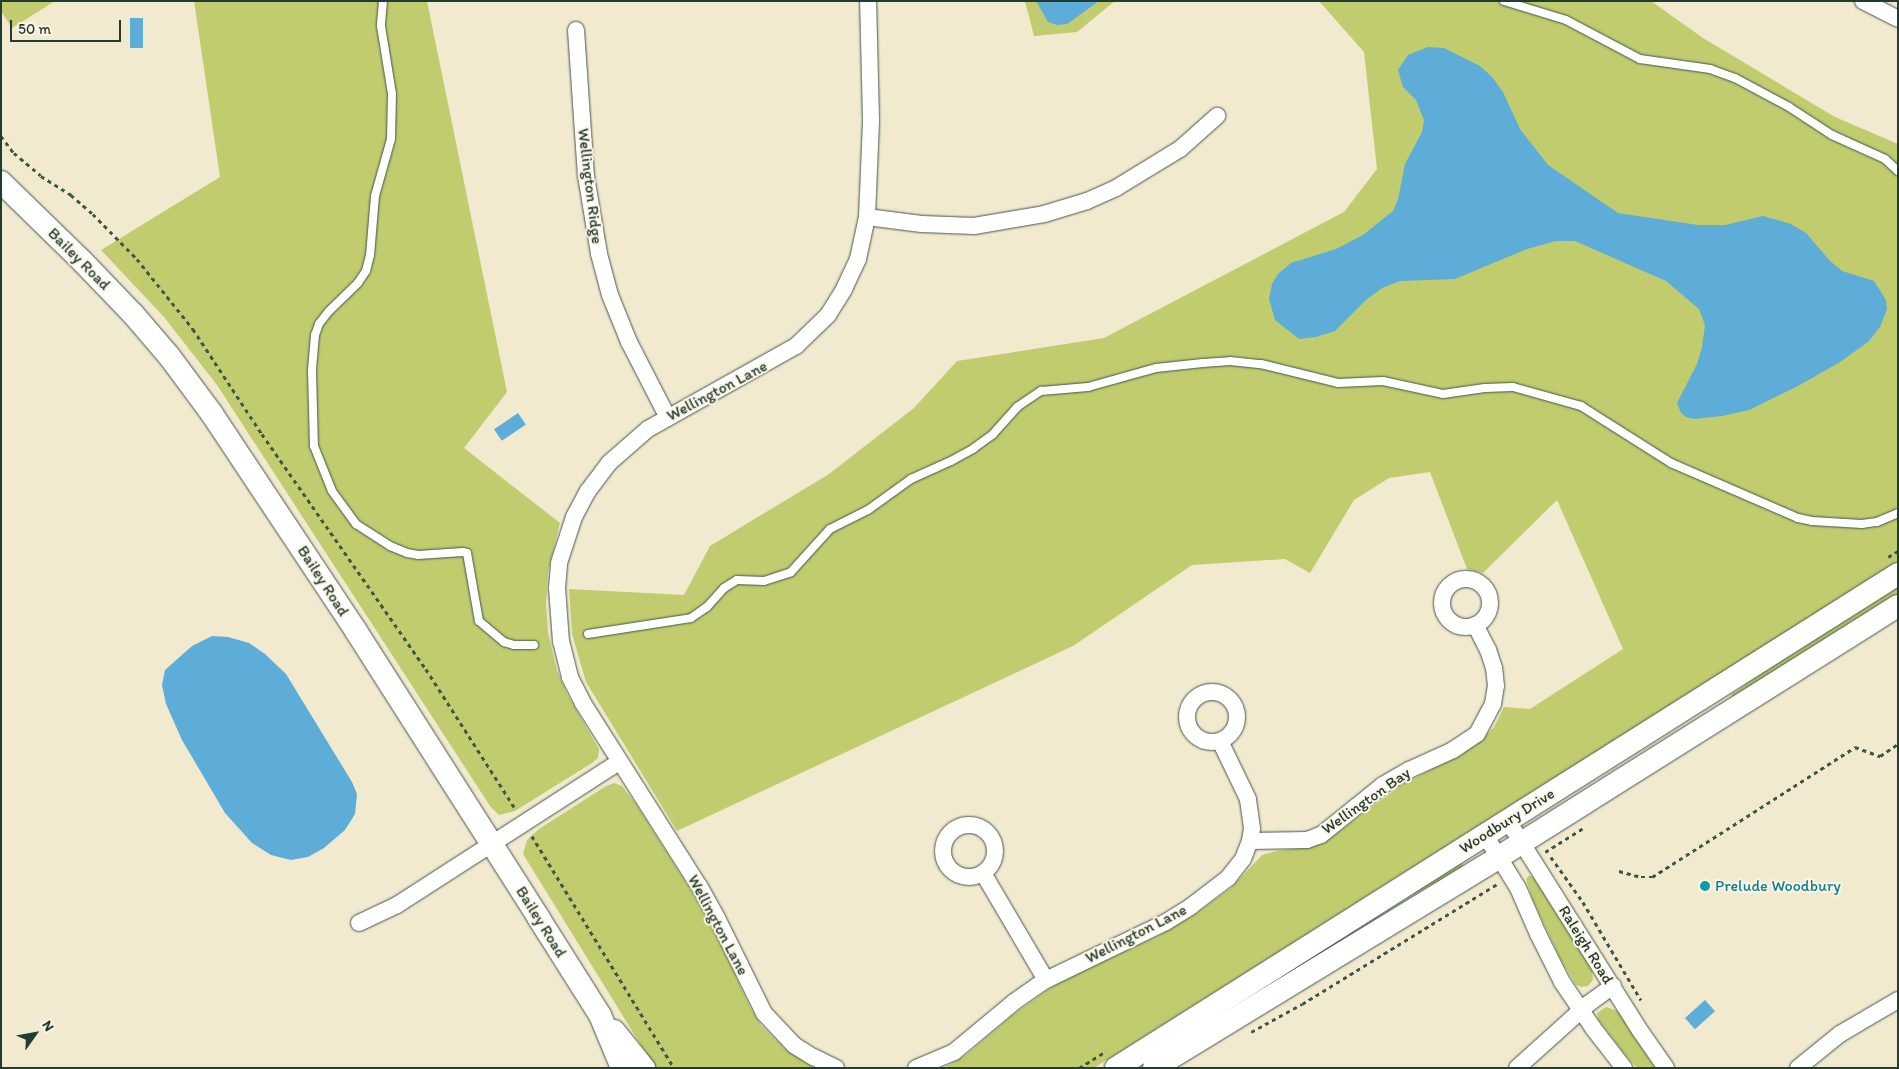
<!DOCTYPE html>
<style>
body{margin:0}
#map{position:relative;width:1899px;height:1069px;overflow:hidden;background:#f2eacf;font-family:Itim,sans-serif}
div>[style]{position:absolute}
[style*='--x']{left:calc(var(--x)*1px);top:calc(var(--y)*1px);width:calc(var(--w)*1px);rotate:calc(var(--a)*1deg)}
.green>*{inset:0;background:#c0cc6e;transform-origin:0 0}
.water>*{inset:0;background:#5eacd8;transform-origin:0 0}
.path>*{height:2.5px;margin-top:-1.25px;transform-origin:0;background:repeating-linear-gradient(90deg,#3f574b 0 4px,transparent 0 8px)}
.roads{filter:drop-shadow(0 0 1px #3f574b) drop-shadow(0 0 1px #3f574b)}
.service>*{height:8px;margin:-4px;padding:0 4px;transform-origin:4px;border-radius:4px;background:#fff}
.minor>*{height:16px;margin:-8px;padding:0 8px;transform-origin:8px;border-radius:8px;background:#fff}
.minor>.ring{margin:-8px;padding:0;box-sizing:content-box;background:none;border:16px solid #fff;border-radius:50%}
.secondary>*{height:22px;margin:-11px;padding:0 11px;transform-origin:11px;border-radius:11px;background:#fff}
.dots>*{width:14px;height:14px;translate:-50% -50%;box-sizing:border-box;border:2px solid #fcf5e5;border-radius:50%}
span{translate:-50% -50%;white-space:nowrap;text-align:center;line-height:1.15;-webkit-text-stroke:4px #fcf5e5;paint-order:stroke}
.street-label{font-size:16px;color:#1f3d34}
.culture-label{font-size:16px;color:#0d838f}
.left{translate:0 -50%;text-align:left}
.frame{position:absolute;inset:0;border:2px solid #1f3d34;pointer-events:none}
.north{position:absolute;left:10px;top:1009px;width:50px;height:50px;-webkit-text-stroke:4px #fcf5e5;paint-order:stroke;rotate:58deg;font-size:14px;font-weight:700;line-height:20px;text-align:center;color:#1f3d34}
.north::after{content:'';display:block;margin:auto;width:18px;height:22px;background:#1f3d34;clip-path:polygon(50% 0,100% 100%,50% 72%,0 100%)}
.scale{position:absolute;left:10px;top:20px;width:111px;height:22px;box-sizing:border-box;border:2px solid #1f3d34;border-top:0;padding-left:6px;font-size:15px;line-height:18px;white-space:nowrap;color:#1f3d34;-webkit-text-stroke:4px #fcf5e5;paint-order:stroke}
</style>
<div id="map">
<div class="green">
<div style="clip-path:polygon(1px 1px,55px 1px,12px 28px,1px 11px)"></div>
<div style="clip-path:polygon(194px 1px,427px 1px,507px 392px,464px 448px,560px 523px,548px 572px,546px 603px,548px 633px,557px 670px,567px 694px,599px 749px,598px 758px,592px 763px,515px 811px,499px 815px,490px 806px,217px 385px,164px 317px,101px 250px,220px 177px)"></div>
<div style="clip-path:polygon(1025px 1px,1115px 1px,1077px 32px,1034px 36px)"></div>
<div style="clip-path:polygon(1319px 1px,1651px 1px,1703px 38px,1835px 117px,1898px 144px,1898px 561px,1094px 1068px,944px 1068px,966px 1055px,1013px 1015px,1049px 989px,1069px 977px,1158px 936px,1197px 913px,1231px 888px,1262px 855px,1276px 851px,1309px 847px,1330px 838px,1399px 787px,1476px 745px,1494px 727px,1504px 707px,1530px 709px,1623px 649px,1557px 500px,1483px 573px,1467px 569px,1430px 472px,1389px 478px,1354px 500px,1310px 573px,1285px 559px,1192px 565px,1073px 646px,677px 831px,586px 682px,572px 634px,569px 589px,684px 595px,710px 546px,829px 474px,914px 408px,957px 361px,1104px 338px,1344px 212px,1377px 169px,1364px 52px)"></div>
<div style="clip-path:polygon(1898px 584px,1898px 596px,1733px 700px,1731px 695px,1789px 653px)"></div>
<div style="clip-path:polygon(614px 783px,622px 786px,636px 804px,698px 902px,723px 949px,750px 1007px,761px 1025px,785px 1049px,814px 1068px,655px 1068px,523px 854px,527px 840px,539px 829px,606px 786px)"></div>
<div style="left:1461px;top:862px;width:7px;height:161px;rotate:63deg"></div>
<div style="clip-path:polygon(1529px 875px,1533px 877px,1592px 970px,1593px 980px,1588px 986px,1582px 987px,1576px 985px,1560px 958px,1533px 900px,1526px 879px)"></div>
<div style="clip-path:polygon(1606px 1007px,1618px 1011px,1655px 1068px,1637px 1068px,1623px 1052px,1598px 1019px,1597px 1013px)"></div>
</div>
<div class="water">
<div style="clip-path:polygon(1036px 1px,1099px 1px,1067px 24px,1057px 25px,1048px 22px)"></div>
<div style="left:130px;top:18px;width:13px;height:30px"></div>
<div style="clip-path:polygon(1428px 47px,1444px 48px,1480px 66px,1492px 77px,1503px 92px,1520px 129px,1548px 165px,1618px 213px,1698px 225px,1725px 225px,1763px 216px,1791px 224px,1806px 233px,1830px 261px,1842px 271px,1874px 281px,1886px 300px,1887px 309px,1880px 327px,1868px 342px,1840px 362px,1798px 386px,1749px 410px,1722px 416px,1694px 419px,1686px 417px,1681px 413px,1677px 403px,1697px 364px,1702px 347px,1705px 325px,1699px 309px,1666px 281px,1575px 241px,1556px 241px,1527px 249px,1455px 279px,1400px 281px,1382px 288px,1366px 300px,1335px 331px,1316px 337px,1299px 339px,1275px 320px,1269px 299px,1272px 284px,1278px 274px,1291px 263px,1336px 249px,1363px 235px,1393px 211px,1398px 199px,1405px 164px,1422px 132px,1424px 120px,1416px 100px,1403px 87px,1398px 70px,1408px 55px)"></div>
<div style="left:518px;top:413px;width:14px;height:29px;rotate:56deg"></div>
<div style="clip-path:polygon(212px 636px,228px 637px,249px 643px,265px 654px,286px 674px,352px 782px,357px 794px,355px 814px,345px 830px,324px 848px,308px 857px,291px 860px,271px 855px,252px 843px,225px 813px,182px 740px,166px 704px,162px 685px,165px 670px,192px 646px)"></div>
<div style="left:1705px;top:1000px;width:15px;height:27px;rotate:48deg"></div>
</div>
<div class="path">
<div style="--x:1;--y:136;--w:21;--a:53"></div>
<div style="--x:14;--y:153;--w:35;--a:40"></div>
<div style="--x:41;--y:176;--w:36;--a:32"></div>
<div style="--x:71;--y:195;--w:29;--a:41"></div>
<div style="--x:93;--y:214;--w:63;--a:45.6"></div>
<div style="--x:137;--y:259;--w:90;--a:51.3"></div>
<div style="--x:193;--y:329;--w:126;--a:56.7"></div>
<div style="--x:262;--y:434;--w:287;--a:55.1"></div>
<div style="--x:426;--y:669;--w:167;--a:57.4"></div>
<div style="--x:1888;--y:557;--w:12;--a:-31"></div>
<div style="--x:532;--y:836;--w:272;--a:58.5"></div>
<div style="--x:1545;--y:852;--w:47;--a:-32"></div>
<div style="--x:1551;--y:857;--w:55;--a:54.6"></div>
<div style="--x:1583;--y:902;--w:114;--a:59.4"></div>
<div style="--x:1619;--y:871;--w:23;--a:15"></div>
<div style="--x:1641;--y:877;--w:11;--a:0"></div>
<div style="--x:1652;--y:877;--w:241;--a:-32.6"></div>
<div style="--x:1855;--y:747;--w:27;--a:20"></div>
<div style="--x:1880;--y:756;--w:22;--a:-34"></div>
<div style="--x:1251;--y:1032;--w:58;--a:-28.8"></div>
<div style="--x:1302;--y:1004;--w:229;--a:-31.6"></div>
<div style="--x:1079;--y:1068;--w:32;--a:-32"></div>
</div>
<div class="roads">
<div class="service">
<div style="--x:383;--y:1;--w:25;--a:95"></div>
<div style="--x:381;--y:26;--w:69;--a:80.8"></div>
<div style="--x:392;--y:94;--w:45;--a:91.3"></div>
<div style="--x:391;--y:139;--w:59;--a:105.7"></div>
<div style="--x:375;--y:196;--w:59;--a:94.8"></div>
<div style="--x:370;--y:255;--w:16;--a:104"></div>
<div style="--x:366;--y:271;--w:14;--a:124"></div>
<div style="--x:358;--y:283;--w:40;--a:136"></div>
<div style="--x:329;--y:311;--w:16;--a:128"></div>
<div style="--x:319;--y:324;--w:12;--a:110"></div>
<div style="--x:315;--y:335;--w:36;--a:95"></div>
<div style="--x:312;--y:371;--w:75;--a:88.5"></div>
<div style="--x:314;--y:446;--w:48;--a:68.2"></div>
<div style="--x:332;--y:491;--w:41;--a:54"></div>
<div style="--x:356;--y:524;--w:40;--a:32.9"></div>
<div style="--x:390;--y:546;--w:18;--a:22"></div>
<div style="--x:407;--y:553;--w:11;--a:10"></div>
<div style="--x:418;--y:555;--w:45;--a:-3.8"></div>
<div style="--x:463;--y:552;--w:4;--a:14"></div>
<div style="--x:467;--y:553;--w:69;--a:80"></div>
<div style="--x:479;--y:621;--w:33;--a:40"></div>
<div style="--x:504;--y:642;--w:10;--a:17"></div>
<div style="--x:514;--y:645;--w:20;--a:0"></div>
<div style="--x:1504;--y:1;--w:65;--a:17"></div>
<div style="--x:1566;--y:20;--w:84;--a:27.8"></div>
<div style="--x:1640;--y:59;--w:71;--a:8.1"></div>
<div style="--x:1710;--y:69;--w:27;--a:20"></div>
<div style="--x:1735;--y:78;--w:61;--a:28.2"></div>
<div style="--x:1789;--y:107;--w:51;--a:33.1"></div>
<div style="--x:1832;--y:135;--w:58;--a:24.4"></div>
<div style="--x:1885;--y:159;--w:18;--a:43"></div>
<div style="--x:588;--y:634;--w:104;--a:-8.8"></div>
<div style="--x:691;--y:618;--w:19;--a:-35"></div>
<div style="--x:707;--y:607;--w:25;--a:-48"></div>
<div style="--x:724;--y:588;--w:15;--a:-32"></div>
<div style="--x:737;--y:580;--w:27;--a:2"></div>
<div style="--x:764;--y:581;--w:28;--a:-18"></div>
<div style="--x:791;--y:572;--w:58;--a:-47.8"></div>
<div style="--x:830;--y:529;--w:42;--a:-26.6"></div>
<div style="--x:868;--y:510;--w:53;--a:-35.8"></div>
<div style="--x:911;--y:479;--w:44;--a:-24.2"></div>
<div style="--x:951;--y:461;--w:26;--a:-29"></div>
<div style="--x:974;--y:448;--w:24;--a:-36"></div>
<div style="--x:993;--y:434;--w:36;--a:-48"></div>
<div style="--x:1017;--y:407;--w:29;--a:-34"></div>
<div style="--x:1041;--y:391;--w:47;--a:-4.9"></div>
<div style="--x:1088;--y:387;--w:71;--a:-15.6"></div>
<div style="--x:1156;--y:368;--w:47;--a:-6.1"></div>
<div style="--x:1203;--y:363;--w:27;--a:-4"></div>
<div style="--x:1230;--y:361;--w:31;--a:6"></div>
<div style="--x:1261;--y:364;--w:79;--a:13.9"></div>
<div style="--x:1338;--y:383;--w:45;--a:-2.5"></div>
<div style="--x:1383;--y:381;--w:61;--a:12.2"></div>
<div style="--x:1443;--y:394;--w:42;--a:-8.1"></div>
<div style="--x:1485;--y:388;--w:28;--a:-2"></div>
<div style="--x:1513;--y:387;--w:71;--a:15.6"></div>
<div style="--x:1581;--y:406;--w:107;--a:32.3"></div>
<div style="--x:1671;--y:463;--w:138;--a:23.4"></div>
<div style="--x:1798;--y:518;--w:14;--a:12"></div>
<div style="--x:1812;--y:521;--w:50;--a:3.4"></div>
<div style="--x:1862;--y:524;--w:15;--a:-8"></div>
<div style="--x:1877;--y:522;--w:23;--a:-23"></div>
</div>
<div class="minor">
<div style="--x:1863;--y:1;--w:39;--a:27"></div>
<div style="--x:576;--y:30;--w:146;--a:86.1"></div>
<div style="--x:586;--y:176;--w:79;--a:80.5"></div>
<div style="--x:599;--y:254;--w:42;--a:75"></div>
<div style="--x:610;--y:295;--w:51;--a:68"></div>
<div style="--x:629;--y:342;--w:85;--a:62.8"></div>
<div style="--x:867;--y:217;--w:55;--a:7.3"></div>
<div style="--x:922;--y:224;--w:52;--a:2.2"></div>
<div style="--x:974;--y:226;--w:71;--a:-9.7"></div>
<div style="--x:1044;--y:214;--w:45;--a:-16.8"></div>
<div style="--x:1087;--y:201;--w:32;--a:-24"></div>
<div style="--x:1116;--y:188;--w:75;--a:-31.4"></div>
<div style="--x:1180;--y:149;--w:50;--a:-41.7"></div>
<div class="ring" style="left:1442px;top:579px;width:32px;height:32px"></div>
<div class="ring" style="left:1187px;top:692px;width:34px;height:34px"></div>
<div style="--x:1508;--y:821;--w:249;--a:57.8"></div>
<div style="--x:1641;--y:1032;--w:44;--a:55.2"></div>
<div class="ring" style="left:943px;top:825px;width:36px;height:36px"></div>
<div style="--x:1485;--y:835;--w:62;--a:58.1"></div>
<div style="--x:1518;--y:888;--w:50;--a:66.5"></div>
<div style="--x:1538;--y:934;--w:54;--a:63.4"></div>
<div style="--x:1562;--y:982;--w:55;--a:56"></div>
<div style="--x:1593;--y:1028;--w:51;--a:52.2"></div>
<div style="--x:1250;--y:841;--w:57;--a:-1"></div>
<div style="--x:1307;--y:840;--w:15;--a:-20"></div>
<div style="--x:1321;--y:835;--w:80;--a:-38.9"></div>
<div style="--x:1383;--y:785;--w:30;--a:-30"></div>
<div style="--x:1409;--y:770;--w:48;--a:-24.4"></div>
<div style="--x:1453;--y:750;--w:29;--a:-34"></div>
<div style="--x:1477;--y:734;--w:34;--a:-62"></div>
<div style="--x:1493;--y:704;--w:18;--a:-81"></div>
<div style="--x:1496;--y:686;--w:18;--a:-96"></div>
<div style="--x:1494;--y:668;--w:19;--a:-108"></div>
<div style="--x:1488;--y:650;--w:28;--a:-117"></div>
<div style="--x:983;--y:873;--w:124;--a:59.5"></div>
<div style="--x:359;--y:923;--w:42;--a:-25.3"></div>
<div style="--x:397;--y:905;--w:264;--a:-32.8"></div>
<div style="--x:836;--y:1068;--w:25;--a:-154"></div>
<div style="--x:813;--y:1057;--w:22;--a:-148"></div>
<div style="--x:794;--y:1045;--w:44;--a:-133.2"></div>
<div style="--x:764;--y:1013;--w:106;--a:-116.3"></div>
<div style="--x:717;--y:918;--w:37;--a:-119"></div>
<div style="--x:699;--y:886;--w:217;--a:-122.4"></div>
<div style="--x:583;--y:703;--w:29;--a:-117"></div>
<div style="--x:570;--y:677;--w:36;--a:-104"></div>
<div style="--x:561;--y:642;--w:54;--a:-94.2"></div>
<div style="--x:557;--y:588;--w:25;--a:-85"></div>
<div style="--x:559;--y:563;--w:48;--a:-71.9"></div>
<div style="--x:574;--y:517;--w:30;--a:-62"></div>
<div style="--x:588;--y:491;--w:35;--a:-53"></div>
<div style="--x:609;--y:463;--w:52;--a:-41.1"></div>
<div style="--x:648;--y:429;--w:170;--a:-29.3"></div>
<div style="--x:796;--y:346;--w:45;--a:-44.1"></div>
<div style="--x:828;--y:315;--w:31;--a:-58"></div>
<div style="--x:844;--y:289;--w:33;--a:-65"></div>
<div style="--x:858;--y:259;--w:43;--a:-77.9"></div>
<div style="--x:867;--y:217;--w:97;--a:-87.6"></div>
<div style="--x:871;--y:120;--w:119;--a:-91.4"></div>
<div style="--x:916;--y:1068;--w:41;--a:-22.8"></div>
<div style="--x:954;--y:1052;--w:78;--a:-39.8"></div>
<div style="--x:1014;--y:1002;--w:39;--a:-35"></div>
<div style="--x:1046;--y:980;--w:133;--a:-25.8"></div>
<div style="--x:1166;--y:922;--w:28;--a:-32"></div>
<div style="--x:1190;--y:907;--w:48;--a:-37.3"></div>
<div style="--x:1228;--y:878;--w:24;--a:-52"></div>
<div style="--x:1243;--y:859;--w:19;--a:-69"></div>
<div style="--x:1250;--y:841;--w:13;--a:-81"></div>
<div style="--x:1252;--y:828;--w:29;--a:-98"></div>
<div style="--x:1248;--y:799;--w:64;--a:-115.8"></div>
<div style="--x:1517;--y:1068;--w:96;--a:-42"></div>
<div style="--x:1588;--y:1004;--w:31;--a:-36"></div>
<div style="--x:1798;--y:1068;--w:54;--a:-39"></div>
<div style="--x:1840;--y:1034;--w:67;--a:-30.4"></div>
</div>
<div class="secondary">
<div style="--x:1;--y:182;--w:113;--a:44.3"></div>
<div style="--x:82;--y:261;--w:74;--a:46.1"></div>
<div style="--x:133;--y:314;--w:55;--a:49.4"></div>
<div style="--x:169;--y:356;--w:72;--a:53.4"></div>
<div style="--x:212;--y:414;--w:260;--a:56.4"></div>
<div style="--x:356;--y:631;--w:339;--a:57.5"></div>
<div style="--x:538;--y:917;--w:116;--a:57.7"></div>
<div style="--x:600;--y:1015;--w:57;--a:67.5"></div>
<div style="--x:614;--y:1031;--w:48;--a:51"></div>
<div style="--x:1116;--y:1068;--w:925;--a:-32.28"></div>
<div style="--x:1154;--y:1068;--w:404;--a:-31.4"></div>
<div style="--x:1499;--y:857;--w:471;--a:-32.2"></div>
</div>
</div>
<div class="dots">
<div style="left:1705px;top:886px;background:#0f9aa8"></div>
</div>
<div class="street-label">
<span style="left:590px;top:186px;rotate:83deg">Wellington Ridge</span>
<span style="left:79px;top:259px;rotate:45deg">Bailey Road</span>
<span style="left:717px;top:391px;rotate:-28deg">Wellington Lane</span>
<span style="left:323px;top:581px;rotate:57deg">Bailey Road</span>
<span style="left:1366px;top:801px;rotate:-35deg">Wellington Bay</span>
<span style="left:1507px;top:821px;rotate:-32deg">Woodbury Drive</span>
<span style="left:541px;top:922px;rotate:58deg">Bailey Road</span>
<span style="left:718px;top:925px;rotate:62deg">Wellington Lane</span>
<span style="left:1136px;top:934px;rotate:-27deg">Wellington Lane</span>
<span style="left:1586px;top:945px;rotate:58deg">Raleigh Road</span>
</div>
<div class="culture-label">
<span class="left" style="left:1715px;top:886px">Prelude Woodbury</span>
</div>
<div class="frame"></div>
<div class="north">N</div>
<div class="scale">50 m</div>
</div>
